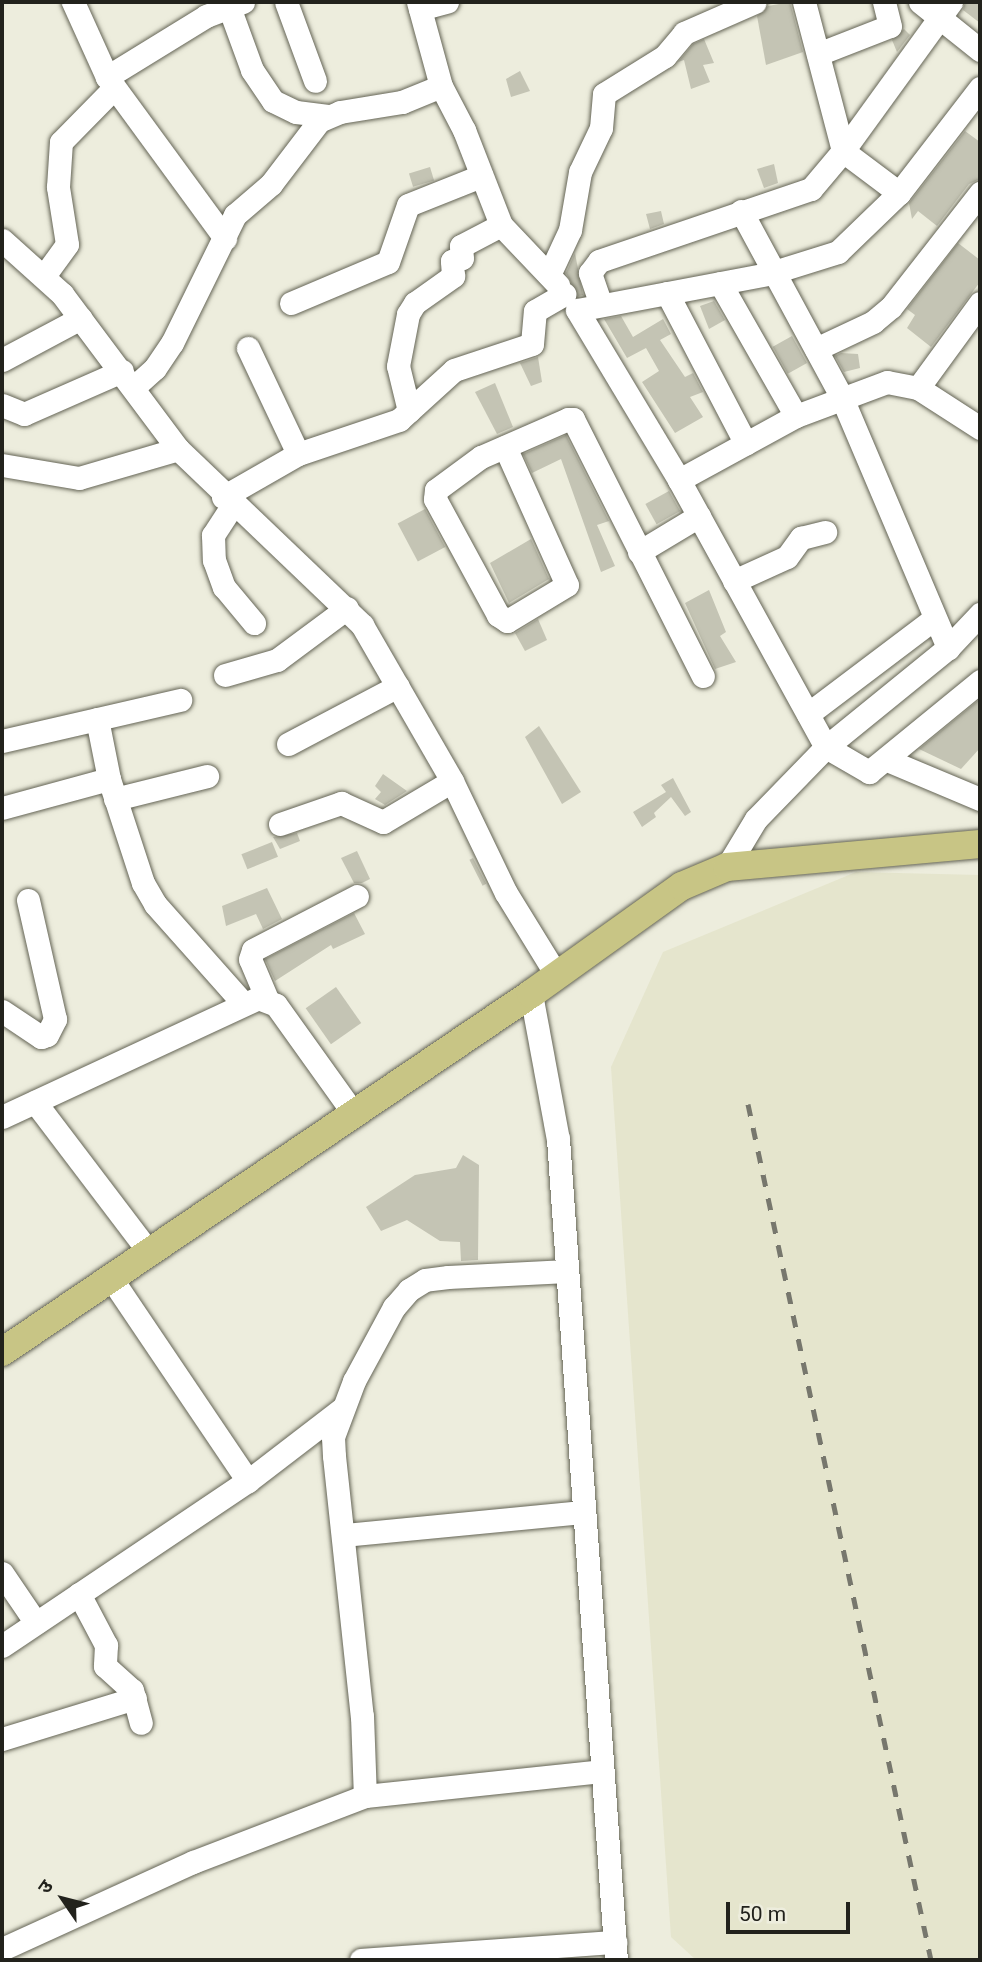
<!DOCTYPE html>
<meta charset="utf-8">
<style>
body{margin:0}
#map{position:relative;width:982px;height:1962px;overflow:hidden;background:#ededdd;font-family:Roboto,"Noto Sans Devanagari",sans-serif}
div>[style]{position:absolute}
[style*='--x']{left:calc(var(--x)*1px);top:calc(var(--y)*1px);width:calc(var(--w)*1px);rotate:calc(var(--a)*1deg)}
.built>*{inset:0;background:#e5e5cd}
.building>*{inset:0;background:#c4c4b4;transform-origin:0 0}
.roads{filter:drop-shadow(0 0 2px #646455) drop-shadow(0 0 2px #646455)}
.minor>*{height:23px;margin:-11.5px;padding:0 11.5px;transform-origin:11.5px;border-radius:11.5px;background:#fff}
.major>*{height:28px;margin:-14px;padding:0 14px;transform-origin:14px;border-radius:14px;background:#c8c585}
.rail>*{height:5px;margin-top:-2.5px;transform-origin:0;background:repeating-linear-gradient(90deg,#77776d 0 12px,transparent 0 24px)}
span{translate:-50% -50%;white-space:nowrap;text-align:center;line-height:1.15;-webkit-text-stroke:5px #ededdd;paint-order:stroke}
.frame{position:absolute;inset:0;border:4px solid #22221c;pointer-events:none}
.north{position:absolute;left:28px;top:1864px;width:70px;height:70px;-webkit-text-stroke:5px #ededdd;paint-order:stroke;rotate:305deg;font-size:19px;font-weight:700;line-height:28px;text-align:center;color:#22221c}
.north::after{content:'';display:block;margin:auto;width:24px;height:32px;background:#22221c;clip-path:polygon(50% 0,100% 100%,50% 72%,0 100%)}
.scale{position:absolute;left:726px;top:1902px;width:124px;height:32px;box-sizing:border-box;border:4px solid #22221c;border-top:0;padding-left:9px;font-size:21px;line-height:24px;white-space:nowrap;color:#22221c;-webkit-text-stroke:5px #ededdd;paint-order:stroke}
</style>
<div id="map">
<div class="built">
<div style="clip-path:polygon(856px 872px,980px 875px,980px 1960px,696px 1960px,671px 1937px,611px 1067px,663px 952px)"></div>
</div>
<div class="building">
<div style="clip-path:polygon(790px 2px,803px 52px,766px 65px,757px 16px,768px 6px)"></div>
<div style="clip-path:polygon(965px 2px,980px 2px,980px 23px,963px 10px)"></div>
<div style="clip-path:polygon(904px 29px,910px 35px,897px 52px,892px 40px)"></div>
<div style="clip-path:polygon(704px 39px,714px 63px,703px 65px,710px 82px,691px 89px,684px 60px,678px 62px,693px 44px)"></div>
<div style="clip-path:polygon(520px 71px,530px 91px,511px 97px,506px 79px)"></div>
<div style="clip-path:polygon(965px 131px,980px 142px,980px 179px,969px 184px,937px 226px,918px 211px,912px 219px,909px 203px)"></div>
<div style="clip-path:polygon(774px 164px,778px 183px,764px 188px,757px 169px)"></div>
<div style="left:430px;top:167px;width:14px;height:22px;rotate:73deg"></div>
<div style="clip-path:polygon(661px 211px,664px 224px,650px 229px,646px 214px)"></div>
<div style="clip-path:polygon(958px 243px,980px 260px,980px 282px,931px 347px,907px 328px,915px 315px,907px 309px)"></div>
<div style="clip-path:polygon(575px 253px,583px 295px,578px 296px,566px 273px)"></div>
<div style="clip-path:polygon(714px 301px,725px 320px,709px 329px,700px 306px)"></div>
<div style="clip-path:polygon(621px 316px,633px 337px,663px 319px,671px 334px,660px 340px,685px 377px,693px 373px,703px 392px,690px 397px,703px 417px,675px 433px,642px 382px,659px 371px,646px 348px,627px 358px,604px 319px)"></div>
<div style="left:792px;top:336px;width:31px;height:22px;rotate:61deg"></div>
<div style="clip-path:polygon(841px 353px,858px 354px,860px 368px,844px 372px,835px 356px)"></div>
<div style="clip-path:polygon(538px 357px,542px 382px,531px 386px,520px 363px)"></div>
<div style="clip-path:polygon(495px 383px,513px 427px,497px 434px,475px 392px)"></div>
<div style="clip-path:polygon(566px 435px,609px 521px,597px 525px,615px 566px,601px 572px,561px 459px,532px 473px,523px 454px)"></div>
<div style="left:669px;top:491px;width:23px;height:27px;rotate:61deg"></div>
<div style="left:425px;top:509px;width:43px;height:31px;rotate:62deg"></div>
<div style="clip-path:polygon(531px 539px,549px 579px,509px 603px,490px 563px)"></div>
<div style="clip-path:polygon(709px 590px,726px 632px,720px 636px,736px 662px,715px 669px,685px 603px)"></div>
<div style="clip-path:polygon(538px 619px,547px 640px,525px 651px,515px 633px)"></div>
<div style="clip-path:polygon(980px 699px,980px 748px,961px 769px,919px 749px)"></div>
<div style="clip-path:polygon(539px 726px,581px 792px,562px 804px,525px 737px)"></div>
<div style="clip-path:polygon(383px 774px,407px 791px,385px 805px,375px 799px,381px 792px,375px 786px)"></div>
<div style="clip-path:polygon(673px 778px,691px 812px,685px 816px,671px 797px,654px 813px,656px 817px,642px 827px,633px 812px,666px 792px,661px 785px)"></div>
<div style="clip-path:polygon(297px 833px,300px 841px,280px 849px,273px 837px)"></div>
<div style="left:272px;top:842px;width:16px;height:33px;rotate:68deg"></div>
<div style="clip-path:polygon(357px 851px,370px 879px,362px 883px,354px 883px,341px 858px)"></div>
<div style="left:473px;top:858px;width:29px;height:4px;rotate:63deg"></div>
<div style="clip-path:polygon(267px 888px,282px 919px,263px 929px,256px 914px,226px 926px,222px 906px)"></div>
<div style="clip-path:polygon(354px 913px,365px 934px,333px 949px,331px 945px,275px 981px,265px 959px)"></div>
<div style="left:336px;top:987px;width:44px;height:37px;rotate:55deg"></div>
<div style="clip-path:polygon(463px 1155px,479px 1165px,478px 1260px,461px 1261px,460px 1242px,440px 1241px,407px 1220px,381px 1231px,366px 1207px,415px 1175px,456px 1168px)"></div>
</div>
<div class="roads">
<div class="minor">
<div style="--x:73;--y:2;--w:82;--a:65.6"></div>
<div style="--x:107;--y:77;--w:200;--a:53.8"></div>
<div style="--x:286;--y:2;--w:84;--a:69.8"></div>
<div style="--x:418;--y:2;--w:87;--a:74.7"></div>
<div style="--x:441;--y:86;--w:50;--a:62.4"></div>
<div style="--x:464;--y:130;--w:102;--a:68.7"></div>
<div style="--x:501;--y:225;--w:83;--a:46.5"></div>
<div style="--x:804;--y:2;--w:154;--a:75.3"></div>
<div style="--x:843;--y:151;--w:70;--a:36.9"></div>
<div style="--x:920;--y:2;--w:77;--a:38.7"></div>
<div style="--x:229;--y:7;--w:67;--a:69.9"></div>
<div style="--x:252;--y:70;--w:37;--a:56"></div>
<div style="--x:273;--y:101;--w:25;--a:26"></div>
<div style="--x:296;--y:112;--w:32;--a:7"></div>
<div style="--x:420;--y:9;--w:28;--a:-15"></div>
<div style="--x:818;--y:54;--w:77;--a:-21.3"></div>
<div style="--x:890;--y:26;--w:25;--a:-104"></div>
<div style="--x:107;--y:77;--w:116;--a:-31.6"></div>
<div style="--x:206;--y:16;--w:40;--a:-21"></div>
<div style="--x:980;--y:88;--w:133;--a:127.6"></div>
<div style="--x:899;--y:193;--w:85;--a:136"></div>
<div style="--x:838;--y:252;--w:73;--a:162.6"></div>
<div style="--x:768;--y:274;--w:194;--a:169.3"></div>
<div style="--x:577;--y:310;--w:198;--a:59"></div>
<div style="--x:679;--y:480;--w:305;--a:61.2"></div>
<div style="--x:826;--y:747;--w:50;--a:30.2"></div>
<div style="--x:869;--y:772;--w:144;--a:-39.3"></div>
<div style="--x:741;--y:211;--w:213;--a:61.6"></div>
<div style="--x:842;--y:398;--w:272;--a:67"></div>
<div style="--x:2;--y:240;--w:81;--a:42"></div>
<div style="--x:62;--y:294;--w:194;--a:53.2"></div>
<div style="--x:178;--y:449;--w:255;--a:43.7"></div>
<div style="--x:362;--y:625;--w:180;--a:60"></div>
<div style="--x:452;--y:781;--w:124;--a:64.3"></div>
<div style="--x:506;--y:893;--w:97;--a:58.4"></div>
<div style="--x:549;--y:275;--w:50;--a:-65"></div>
<div style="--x:570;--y:230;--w:59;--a:-80.2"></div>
<div style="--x:580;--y:172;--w:49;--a:-64.5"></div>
<div style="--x:601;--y:128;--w:34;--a:-85"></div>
<div style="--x:604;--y:94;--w:72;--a:-31.9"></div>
<div style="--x:665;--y:56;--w:30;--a:-50"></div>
<div style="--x:684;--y:33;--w:77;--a:-23.6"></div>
<div style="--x:44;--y:276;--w:39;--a:-54"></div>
<div style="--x:67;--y:244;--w:58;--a:-99"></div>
<div style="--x:58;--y:187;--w:45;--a:-86.2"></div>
<div style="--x:61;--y:142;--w:76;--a:-45.5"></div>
<div style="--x:720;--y:283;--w:153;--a:60.3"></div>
<div style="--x:667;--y:293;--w:170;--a:62.4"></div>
<div style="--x:291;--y:303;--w:105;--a:-22.9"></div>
<div style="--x:388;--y:262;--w:60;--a:-70.7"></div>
<div style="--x:408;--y:205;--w:79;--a:-21.7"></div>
<div style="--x:601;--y:305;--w:34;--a:-109"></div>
<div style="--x:590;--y:273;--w:15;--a:-53"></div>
<div style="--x:599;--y:261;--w:224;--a:-18.8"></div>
<div style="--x:811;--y:189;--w:50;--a:-49.9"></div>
<div style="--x:843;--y:151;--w:184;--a:-54.1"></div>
<div style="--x:248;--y:348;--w:117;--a:64.7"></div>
<div style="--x:816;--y:349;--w:63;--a:-25.3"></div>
<div style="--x:873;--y:322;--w:23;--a:-40"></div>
<div style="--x:891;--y:307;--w:145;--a:-52"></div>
<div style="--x:2;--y:360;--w:89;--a:-28"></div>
<div style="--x:134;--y:387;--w:28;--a:-42"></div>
<div style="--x:155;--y:368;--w:30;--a:-56"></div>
<div style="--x:172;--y:343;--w:143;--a:-63.8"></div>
<div style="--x:235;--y:215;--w:48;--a:-40.7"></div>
<div style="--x:271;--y:184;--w:79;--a:-52.7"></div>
<div style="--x:319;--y:121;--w:23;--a:-23"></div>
<div style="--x:340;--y:112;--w:63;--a:-9.2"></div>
<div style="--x:402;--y:102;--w:42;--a:-22.3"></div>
<div style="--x:918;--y:388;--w:105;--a:-53.9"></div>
<div style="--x:2;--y:405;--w:24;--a:22"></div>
<div style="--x:24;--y:414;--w:107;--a:-23.7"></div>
<div style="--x:409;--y:411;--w:46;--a:-103.7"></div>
<div style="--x:398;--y:366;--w:53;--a:-79.1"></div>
<div style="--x:408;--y:314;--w:13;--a:-58"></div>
<div style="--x:415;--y:303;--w:47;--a:-35.4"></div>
<div style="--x:453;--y:276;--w:15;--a:-94"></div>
<div style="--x:452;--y:261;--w:10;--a:-17"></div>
<div style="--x:462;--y:258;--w:12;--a:-95"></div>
<div style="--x:461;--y:246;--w:45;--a:-27.7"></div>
<div style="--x:505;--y:447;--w:151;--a:65.8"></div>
<div style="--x:567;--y:585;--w:70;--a:149"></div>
<div style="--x:507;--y:621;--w:11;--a:-146"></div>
<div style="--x:498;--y:615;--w:132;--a:-118.5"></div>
<div style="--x:435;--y:499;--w:9;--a:-84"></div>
<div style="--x:436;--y:490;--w:56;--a:-36.3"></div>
<div style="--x:481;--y:457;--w:95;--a:-23.6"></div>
<div style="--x:568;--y:419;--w:5;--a:0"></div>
<div style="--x:573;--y:419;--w:288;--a:63.2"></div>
<div style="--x:2;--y:465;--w:78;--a:9.6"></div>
<div style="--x:79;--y:478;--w:103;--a:-16.3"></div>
<div style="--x:679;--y:480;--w:133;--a:-28.7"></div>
<div style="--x:796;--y:416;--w:97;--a:-20.5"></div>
<div style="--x:887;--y:382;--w:32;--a:11"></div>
<div style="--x:918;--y:388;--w:74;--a:32.8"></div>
<div style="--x:223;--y:497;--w:86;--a:-29.8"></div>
<div style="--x:298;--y:454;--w:107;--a:-18.6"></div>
<div style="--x:399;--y:420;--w:74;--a:-42.3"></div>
<div style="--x:454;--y:370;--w:82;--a:-18.4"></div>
<div style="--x:532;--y:344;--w:33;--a:-85"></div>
<div style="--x:535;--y:311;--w:34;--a:-30"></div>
<div style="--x:232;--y:506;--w:35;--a:123"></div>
<div style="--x:213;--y:535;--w:25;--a:88"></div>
<div style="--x:214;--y:560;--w:29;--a:70"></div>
<div style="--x:224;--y:587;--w:47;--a:50.2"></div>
<div style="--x:639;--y:552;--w:70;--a:-31"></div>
<div style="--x:734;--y:581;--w:58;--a:-24.4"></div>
<div style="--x:787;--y:557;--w:24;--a:-54"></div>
<div style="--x:801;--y:538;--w:25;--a:-14"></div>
<div style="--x:225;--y:675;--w:54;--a:-16.1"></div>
<div style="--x:277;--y:660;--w:87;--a:-36.6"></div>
<div style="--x:808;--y:714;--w:159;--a:-37.1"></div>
<div style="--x:97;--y:719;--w:61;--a:78.7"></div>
<div style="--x:109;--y:779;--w:109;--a:71.9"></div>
<div style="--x:143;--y:883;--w:24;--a:60"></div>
<div style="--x:155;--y:904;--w:132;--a:48.4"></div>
<div style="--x:2;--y:741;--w:183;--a:-13"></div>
<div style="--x:288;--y:744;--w:124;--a:-27.8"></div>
<div style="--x:887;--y:760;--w:101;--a:22.8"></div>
<div style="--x:115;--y:799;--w:95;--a:-14"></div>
<div style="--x:2;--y:808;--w:111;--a:-15.2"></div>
<div style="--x:280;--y:824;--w:65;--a:-19"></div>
<div style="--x:341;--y:803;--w:46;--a:24.3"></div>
<div style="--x:383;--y:822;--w:80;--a:-30.7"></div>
<div style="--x:727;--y:867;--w:56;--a:-58.9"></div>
<div style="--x:756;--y:819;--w:100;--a:-45.8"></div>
<div style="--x:826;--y:747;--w:157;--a:-39.1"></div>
<div style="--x:948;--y:648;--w:47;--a:-46.7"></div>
<div style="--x:531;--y:994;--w:147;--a:79.5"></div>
<div style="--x:558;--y:1139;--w:823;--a:85.96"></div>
<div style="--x:267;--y:999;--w:43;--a:-113"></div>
<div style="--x:250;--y:959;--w:9;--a:-72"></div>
<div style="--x:253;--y:950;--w:117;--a:-27.4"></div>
<div style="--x:2;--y:1011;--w:47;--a:33.7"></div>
<div style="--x:41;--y:1037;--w:6;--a:-18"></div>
<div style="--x:47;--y:1035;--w:18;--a:-63"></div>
<div style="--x:55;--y:1019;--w:122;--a:-102.8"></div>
<div style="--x:35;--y:1102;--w:188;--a:52.8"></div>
<div style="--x:2;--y:1117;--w:282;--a:-24.9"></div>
<div style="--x:258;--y:998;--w:19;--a:21"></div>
<div style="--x:276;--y:1005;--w:134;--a:54.4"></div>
<div style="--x:567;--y:1271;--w:119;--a:177.1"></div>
<div style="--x:448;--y:1277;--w:23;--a:173"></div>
<div style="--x:425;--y:1280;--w:19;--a:148"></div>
<div style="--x:409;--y:1290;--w:23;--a:131"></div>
<div style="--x:394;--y:1307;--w:84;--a:118.4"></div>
<div style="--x:354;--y:1381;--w:60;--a:110.6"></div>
<div style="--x:333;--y:1437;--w:19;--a:87"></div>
<div style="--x:334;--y:1456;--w:262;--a:83.9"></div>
<div style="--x:362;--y:1716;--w:80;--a:87.9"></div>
<div style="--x:365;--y:1796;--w:238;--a:-6"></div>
<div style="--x:111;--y:1278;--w:245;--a:56"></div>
<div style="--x:344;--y:1535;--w:241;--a:-5.5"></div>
<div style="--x:2;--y:1573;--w:60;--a:55.8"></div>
<div style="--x:79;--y:1594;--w:58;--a:62.1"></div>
<div style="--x:106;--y:1645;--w:21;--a:93"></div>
<div style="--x:105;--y:1666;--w:36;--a:42"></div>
<div style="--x:132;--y:1690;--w:34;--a:75"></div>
<div style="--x:2;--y:1646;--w:296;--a:-33.9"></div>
<div style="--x:248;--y:1481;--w:118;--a:-37.5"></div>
<div style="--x:2;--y:1739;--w:139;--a:-17.1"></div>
<div style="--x:2;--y:1949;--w:210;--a:-24.5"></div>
<div style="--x:193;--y:1862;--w:184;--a:-21"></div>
<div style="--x:361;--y:1960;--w:255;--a:-4.1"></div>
</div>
<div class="major">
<div style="--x:2;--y:1352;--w:639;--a:-34.09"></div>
<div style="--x:531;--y:994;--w:186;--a:-35.6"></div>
<div style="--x:682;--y:886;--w:49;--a:-22.9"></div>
<div style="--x:727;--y:867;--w:254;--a:-5.2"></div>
</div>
</div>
<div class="rail">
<div style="--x:748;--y:1104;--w:875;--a:77.93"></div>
</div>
<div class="frame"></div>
<div class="north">उ</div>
<div class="scale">50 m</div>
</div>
